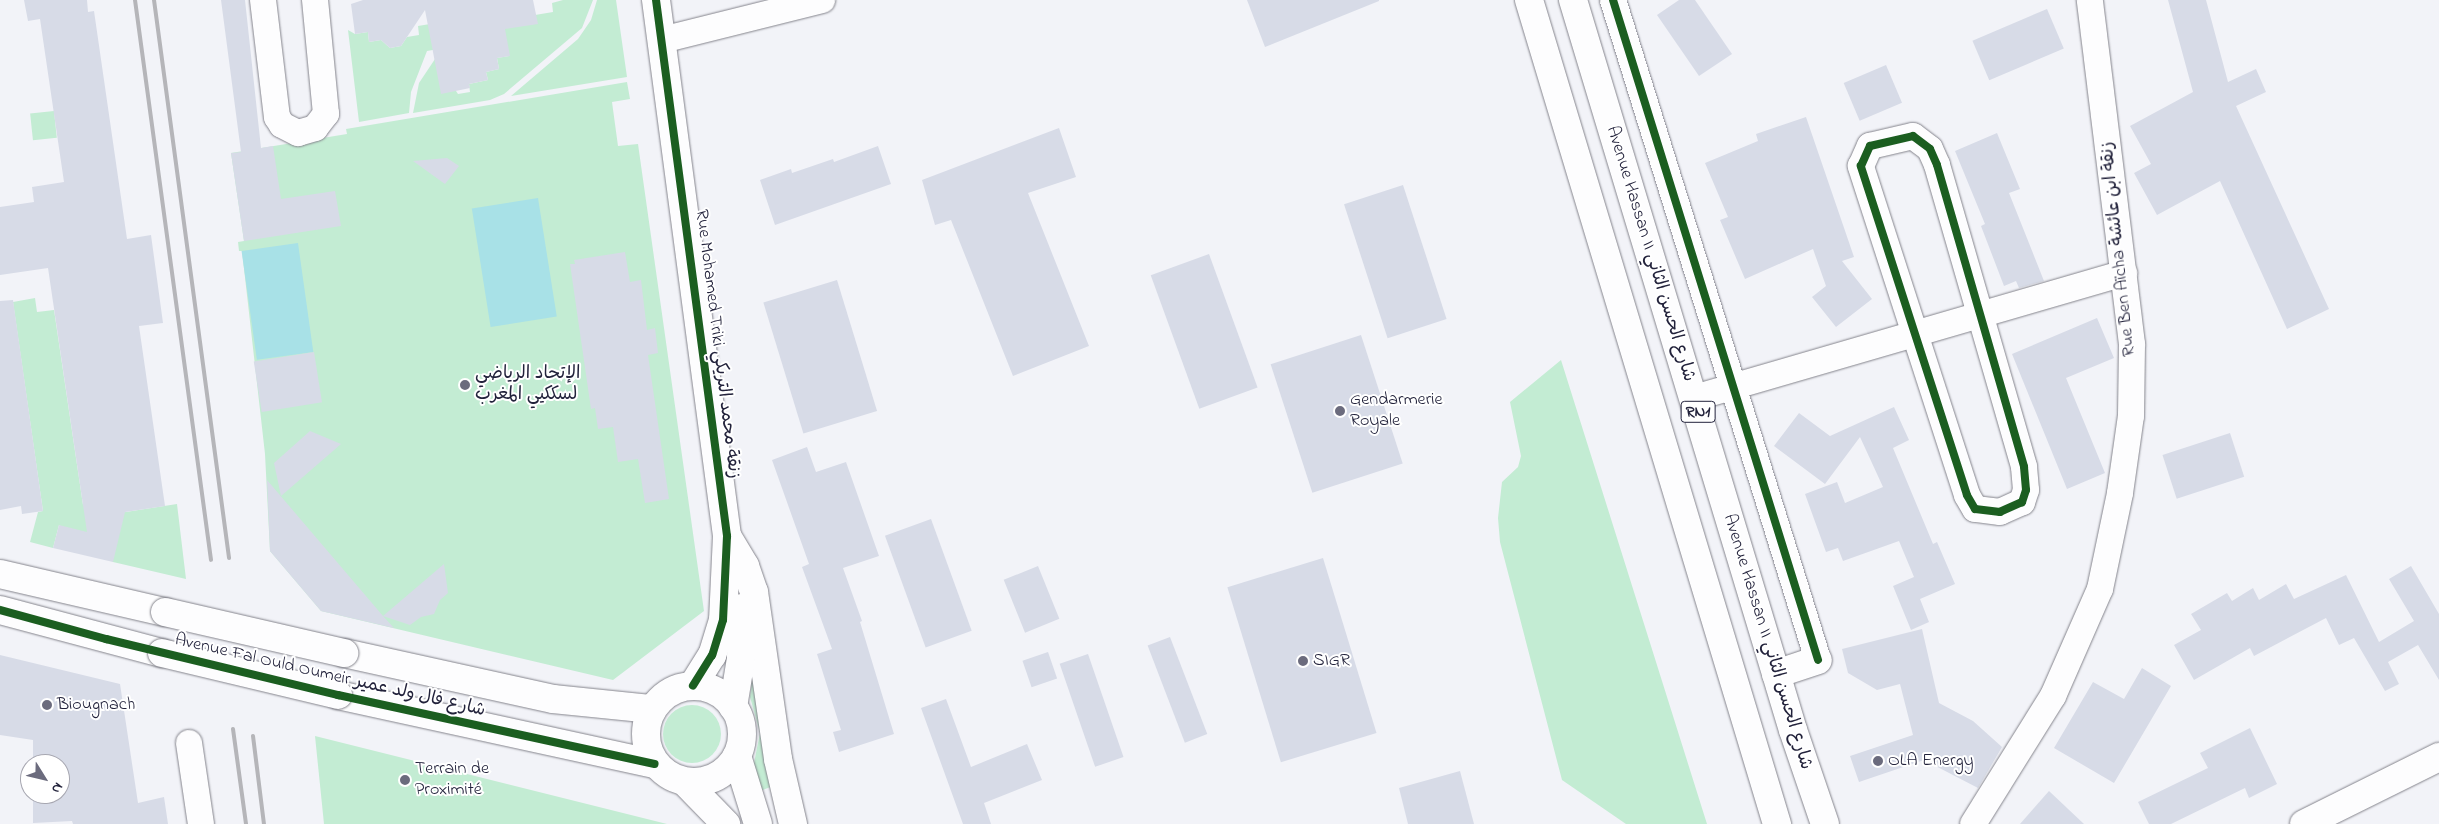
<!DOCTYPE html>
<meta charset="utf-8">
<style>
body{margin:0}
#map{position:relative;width:2439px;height:824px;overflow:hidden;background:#f2f3f8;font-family:"Indie Flower","Playpen Sans Arabic",sans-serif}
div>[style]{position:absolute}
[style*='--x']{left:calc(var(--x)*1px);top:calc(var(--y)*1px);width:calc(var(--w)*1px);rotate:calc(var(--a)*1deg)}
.green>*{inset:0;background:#c3ecd3;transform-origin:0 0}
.round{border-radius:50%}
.water>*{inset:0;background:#a8e1e7;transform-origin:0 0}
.building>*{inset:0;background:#d7dbe7;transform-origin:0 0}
.roads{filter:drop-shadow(0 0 1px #84848c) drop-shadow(0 0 1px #84848c)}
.street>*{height:26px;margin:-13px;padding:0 13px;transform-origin:13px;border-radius:13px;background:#fdfdfe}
.secondary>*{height:28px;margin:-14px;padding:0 14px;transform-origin:14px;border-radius:14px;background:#fdfdfe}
.secondary>.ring{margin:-14px;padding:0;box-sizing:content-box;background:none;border:28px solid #fdfdfe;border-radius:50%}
.primary>*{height:28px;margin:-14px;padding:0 14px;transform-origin:14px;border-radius:14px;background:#fdfdfe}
.rail>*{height:4px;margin:-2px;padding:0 2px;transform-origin:2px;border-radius:2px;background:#b5b5b9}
.bridges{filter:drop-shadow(0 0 1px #84848c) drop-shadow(0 0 1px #84848c)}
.secondary-bridge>*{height:28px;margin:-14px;padding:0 14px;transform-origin:14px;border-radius:14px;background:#fdfdfe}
.cycleway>*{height:8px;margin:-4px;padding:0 4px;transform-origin:4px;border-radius:4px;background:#1b5e20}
.dots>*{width:14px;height:14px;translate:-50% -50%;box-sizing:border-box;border:2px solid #fff;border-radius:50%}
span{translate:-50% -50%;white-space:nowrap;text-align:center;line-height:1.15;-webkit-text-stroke:4px #fff;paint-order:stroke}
.shield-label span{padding:1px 4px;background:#fff;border:1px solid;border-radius:4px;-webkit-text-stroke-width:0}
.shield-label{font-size:16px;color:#22223b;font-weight:700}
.street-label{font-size:18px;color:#22223b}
.poi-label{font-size:18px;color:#22223b}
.left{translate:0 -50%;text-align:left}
.north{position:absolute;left:20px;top:754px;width:50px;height:50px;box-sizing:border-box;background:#fff;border:1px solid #a7a7b1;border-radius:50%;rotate:126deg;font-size:14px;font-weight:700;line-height:20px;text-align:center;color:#22223b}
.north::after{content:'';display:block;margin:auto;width:18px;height:22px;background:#6b6b7d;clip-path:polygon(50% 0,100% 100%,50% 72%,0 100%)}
</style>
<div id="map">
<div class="green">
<div style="clip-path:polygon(563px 0,593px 0,582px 28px,504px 94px,490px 100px,413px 113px,419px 83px,435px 59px,458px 94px,470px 92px,469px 84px,488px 80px,486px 72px,499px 69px,497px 58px,509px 56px,493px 22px,553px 12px,552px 3px)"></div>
<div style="clip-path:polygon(597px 0,616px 0,627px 77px,511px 96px,578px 39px,591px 20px)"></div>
<div style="clip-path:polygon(430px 24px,444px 48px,427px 51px,411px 92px,409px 113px,359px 122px,348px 30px,355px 34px,368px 32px,369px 42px,381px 40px,390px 48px,401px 46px,407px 37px,419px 35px,418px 26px)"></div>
<div style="clip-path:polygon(627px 82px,630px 99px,612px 102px,618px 146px,638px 144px,704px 611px,613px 680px,321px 611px,270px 551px,265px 454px,242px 251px,239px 251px,238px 242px,244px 241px,231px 153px,347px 134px,346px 129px)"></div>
<div style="left:54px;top:111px;width:27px;height:24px;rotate:84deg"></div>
<div style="clip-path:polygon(35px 298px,37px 312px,54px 310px,83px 505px,111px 501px,113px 514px,177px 504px,186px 579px,113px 562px,59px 525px,53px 548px,30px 542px,38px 512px,43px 511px,13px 302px)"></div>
<div style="clip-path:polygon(1561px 360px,1707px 824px,1626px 824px,1562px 780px,1500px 542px,1498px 518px,1502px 482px,1518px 467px,1521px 456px,1510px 402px)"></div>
<div style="clip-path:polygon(753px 672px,773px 786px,757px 792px,752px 773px,760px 733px,750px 697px)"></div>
<div class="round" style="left:663px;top:705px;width:58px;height:58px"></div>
<div style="clip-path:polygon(315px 736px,667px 824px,324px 824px)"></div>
</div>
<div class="water">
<div style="left:538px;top:198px;width:120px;height:67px;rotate:81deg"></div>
<div style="left:298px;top:243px;width:110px;height:57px;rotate:82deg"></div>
</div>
<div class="building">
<div style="clip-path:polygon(24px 0,87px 0,88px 12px,94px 11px,127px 239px,151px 235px,163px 323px,139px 326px,165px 506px,125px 512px,113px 562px,53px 548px,59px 525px,87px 532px,48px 268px,0 275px,0 207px,34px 202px,32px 187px,64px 182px,40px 19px,28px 21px)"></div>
<div style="clip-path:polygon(221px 0,245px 0,261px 148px,273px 146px,281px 199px,335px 191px,341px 226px,244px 241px,231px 153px,241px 152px)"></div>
<div style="clip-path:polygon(363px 0,533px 0,538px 24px,505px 29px,510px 56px,497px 58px,499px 69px,486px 72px,488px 80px,469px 84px,470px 88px,441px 94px,425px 10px,401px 46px,390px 48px,381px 40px,369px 42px,368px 32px,355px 34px,351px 4px)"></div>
<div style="clip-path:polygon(1247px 0,1379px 0,1379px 1px,1265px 47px)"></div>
<div style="clip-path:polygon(1679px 0,1695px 0,1732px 54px,1699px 76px,1657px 15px)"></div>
<div style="clip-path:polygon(2168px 0,2206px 0,2228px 82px,2256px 69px,2266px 92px,2236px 106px,2329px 309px,2287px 329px,2220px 181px,2157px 215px,2134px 173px,2151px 164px,2130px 126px,2193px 92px)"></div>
<div style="left:2047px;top:9px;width:43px;height:81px;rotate:67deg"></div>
<div style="left:1886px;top:65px;width:41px;height:46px;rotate:67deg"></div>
<div style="clip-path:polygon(1806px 117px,1854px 257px,1842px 261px,1872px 299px,1836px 327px,1812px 297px,1826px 286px,1813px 249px,1745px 279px,1720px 220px,1728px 217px,1705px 163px,1758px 141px,1756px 134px)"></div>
<div style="clip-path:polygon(1059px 128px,1076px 177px,1028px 193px,1089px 346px,1013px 376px,951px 220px,935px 225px,922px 180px)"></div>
<div style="clip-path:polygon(1997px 133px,2020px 189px,2009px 193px,2044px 281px,2019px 288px,2016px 281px,2004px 286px,1981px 226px,1985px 224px,1955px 151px)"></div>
<div style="clip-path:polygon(878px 146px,891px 184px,775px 225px,760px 180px,791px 169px,792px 173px,833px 159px,834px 162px)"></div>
<div style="clip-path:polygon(447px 158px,459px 166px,445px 184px,413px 161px)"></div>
<div style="left:1403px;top:185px;width:141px;height:62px;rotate:72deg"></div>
<div style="clip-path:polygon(625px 252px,630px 282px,641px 280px,647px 330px,655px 328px,658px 353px,648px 355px,669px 499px,645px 503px,638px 459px,618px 462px,613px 427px,598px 429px,595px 408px,591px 409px,570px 264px,575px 264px,574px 260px)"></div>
<div style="left:1209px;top:254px;width:142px;height:62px;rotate:70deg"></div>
<div style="left:837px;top:280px;width:137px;height:77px;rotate:73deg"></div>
<div style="clip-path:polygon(13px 300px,43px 511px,22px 514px,21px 506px,0 510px,0 301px)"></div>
<div style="clip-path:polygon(2097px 318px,2114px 358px,2066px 378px,2105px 473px,2067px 489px,2012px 354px)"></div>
<div style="left:1361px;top:335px;width:135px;height:95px;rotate:72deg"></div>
<div style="left:314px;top:352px;width:51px;height:61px;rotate:81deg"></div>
<div style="clip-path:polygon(1894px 407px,1909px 440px,1893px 448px,1933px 544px,1937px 542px,1955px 584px,1920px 599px,1929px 622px,1911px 630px,1893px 586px,1914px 577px,1899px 541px,1843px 561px,1838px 548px,1826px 552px,1805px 494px,1837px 482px,1845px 503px,1883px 487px,1860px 437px,1825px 484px,1774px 446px,1799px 413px,1830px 436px)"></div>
<div style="clip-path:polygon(310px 431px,341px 444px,281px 496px,274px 463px)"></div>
<div style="left:2230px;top:433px;width:46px;height:71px;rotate:72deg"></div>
<div style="clip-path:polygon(807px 447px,816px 472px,846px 462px,879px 556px,843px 568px,862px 621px,860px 622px,894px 734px,839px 752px,833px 732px,841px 730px,817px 654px,832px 649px,802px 567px,809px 564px,772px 460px)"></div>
<div style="clip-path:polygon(267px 480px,383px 616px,394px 628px,321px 611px,270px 551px)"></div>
<div style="left:931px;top:519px;width:119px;height:49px;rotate:70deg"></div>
<div style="left:1323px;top:558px;width:183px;height:100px;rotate:73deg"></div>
<div style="clip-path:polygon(444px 564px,448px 593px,440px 600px,434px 614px,421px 617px,410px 625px,383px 616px)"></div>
<div style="left:1038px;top:566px;width:57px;height:37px;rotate:68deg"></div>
<div style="clip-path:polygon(2411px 566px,2439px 614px,2439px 680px,2418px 645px,2388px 662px,2399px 684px,2385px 691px,2354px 638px,2339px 645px,2326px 618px,2254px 656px,2250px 648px,2194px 680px,2174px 645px,2201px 630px,2191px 614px,2227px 593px,2232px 601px,2253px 588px,2259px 600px,2286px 584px,2294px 599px,2346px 575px,2379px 642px,2414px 621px,2389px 579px)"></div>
<div style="clip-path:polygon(1922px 629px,1939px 703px,1973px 721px,2002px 747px,1978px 788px,1924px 760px,1859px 782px,1850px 756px,1913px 735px,1900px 684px,1877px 690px,1848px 673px,1842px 649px)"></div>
<div style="left:1170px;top:637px;width:104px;height:24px;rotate:69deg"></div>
<div style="left:1048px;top:652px;width:28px;height:27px;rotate:71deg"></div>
<div style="left:1088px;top:654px;width:109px;height:30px;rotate:71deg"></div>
<div style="clip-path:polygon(0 655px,120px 684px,138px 803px,164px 797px,168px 824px,73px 824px,72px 821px,33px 823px,33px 794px,60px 794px,60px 764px,33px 764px,33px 740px,0 735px)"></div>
<div style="clip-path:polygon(2142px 668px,2171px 686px,2114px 783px,2054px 748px,2093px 682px,2124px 699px)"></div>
<div style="clip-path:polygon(946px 699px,971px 767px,1027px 744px,1042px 780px,984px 803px,991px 824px,963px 824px,921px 708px)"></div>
<div style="clip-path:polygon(2250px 728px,2277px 784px,2249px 798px,2245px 788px,2171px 824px,2149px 824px,2138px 802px,2208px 768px,2200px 753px)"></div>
<div style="clip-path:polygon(1460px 771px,1474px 824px,1408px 824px,1399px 788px)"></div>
<div style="clip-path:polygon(2049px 791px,2084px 824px,2020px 824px)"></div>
</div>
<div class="roads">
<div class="street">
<div style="--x:263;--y:0;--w:118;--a:83.2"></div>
<div style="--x:277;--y:117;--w:9;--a:58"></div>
<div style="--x:282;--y:125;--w:18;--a:27"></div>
<div style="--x:298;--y:133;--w:18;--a:-16"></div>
<div style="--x:315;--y:128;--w:18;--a:-52"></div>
<div style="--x:326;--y:114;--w:115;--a:-95.5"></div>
<div style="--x:1613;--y:0;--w:691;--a:72.74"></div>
<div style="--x:662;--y:40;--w:165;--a:-14"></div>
<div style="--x:1913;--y:136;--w:21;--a:37"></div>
<div style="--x:1930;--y:149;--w:17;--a:66"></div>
<div style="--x:1937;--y:165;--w:314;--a:73.9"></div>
<div style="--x:2024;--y:467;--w:23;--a:85"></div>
<div style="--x:2026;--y:490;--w:13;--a:108"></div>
<div style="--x:2022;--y:502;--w:24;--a:156"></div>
<div style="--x:2000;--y:512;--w:25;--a:-173"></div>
<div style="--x:1975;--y:509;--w:16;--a:-120"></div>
<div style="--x:1967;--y:495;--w:346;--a:-107.9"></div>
<div style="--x:1861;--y:166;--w:22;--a:-66"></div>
<div style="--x:1870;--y:146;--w:44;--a:-13.1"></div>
<div style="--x:1694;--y:398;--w:448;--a:-16.2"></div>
<div style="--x:189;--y:743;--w:82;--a:81.6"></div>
<div style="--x:1973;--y:824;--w:151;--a:-58"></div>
<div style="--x:2053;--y:696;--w:117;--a:-66.3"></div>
<div style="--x:2100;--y:589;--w:98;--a:-78.2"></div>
<div style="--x:2120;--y:493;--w:78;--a:-81.9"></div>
<div style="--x:2131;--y:416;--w:72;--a:-89.2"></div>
<div style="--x:2132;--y:344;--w:347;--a:-97"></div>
</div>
<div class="secondary">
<div style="--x:656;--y:0;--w:541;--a:82.45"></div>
<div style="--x:727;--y:536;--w:84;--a:92.7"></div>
<div style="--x:723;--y:620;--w:37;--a:107"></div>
<div style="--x:712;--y:655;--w:36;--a:122"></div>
<div style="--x:727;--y:536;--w:35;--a:59"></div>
<div style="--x:745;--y:566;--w:28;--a:71"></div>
<div style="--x:754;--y:592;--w:169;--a:81.8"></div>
<div style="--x:778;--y:759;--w:67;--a:77"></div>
<div style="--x:0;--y:574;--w:169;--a:13"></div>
<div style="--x:0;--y:610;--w:168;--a:14.9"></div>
<div style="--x:344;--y:653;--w:214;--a:12.4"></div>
<div style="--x:553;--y:699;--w:100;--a:5.8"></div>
<div class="ring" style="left:646px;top:686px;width:68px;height:68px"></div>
<div style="--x:338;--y:695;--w:324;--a:12.3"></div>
<div style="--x:733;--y:707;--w:50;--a:-80.7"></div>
<div style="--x:741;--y:658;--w:50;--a:-88.9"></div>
<div style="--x:737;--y:756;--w:71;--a:72.8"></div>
<div style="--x:685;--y:782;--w:59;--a:45.7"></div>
<div style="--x:2304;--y:824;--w:151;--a:-26.4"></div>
</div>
<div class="primary">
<div style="--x:1529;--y:0;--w:861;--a:73.25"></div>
<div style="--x:1573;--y:0;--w:762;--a:73.23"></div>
<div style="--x:1793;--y:730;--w:99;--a:71.2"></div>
<div style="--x:1776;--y:674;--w:44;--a:-18.4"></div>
</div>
</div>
<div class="rail">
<div style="--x:135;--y:0;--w:565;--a:82.27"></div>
<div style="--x:154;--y:0;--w:563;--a:82.34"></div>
<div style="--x:233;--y:729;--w:96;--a:82.2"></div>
<div style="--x:253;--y:736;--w:89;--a:82.9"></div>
</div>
<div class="bridges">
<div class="secondary-bridge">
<div style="--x:165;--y:612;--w:184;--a:12.9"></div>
<div style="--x:162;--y:653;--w:181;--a:13.4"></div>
</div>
</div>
<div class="cycleway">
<div style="--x:656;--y:0;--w:541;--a:82.45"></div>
<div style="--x:727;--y:536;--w:84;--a:92.7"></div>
<div style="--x:723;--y:620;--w:37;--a:107"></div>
<div style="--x:712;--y:655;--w:36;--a:122"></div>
<div style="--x:1613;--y:0;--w:691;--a:72.74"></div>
<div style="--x:1913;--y:136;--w:21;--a:37"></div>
<div style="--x:1930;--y:149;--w:17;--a:66"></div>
<div style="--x:1937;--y:165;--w:314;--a:73.9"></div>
<div style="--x:2024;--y:467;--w:23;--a:85"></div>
<div style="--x:2026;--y:490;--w:13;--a:108"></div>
<div style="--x:2022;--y:502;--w:24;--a:156"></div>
<div style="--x:2000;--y:512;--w:25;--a:-173"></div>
<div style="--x:1975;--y:509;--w:16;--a:-120"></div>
<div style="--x:1967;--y:495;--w:346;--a:-107.9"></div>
<div style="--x:1861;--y:166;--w:22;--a:-66"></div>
<div style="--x:1870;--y:146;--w:44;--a:-13.1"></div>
<div style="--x:0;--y:610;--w:110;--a:15.3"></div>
<div style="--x:106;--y:639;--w:239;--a:13.6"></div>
<div style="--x:338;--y:695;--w:324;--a:12.3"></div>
</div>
<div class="dots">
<div style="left:465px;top:385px;background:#6b6b7d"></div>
<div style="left:1340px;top:411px;background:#6b6b7d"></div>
<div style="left:1303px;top:661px;background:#6b6b7d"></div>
<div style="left:47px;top:705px;background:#6b6b7d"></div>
<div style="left:1878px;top:761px;background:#6b6b7d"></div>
<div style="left:405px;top:780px;background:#6b6b7d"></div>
</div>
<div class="shield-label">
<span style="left:1698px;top:412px">RN1</span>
</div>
<div class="street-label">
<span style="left:2119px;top:249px;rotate:-96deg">Rue Ben Aïcha زنقة ابن عائشة</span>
<span style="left:1650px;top:254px;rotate:73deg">Avenue Hassan II شارع الحسن الثاني</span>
<span style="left:717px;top:344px;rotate:83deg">Rue Mohamed Triki زنقة محمد التريكي</span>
<span style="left:1767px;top:642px;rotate:73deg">Avenue Hassan II شارع الحسن الثاني</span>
<span style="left:330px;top:676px;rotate:13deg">Avenue Fal Ould Oumeir شارع فال ولد عمير</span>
</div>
<div class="poi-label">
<span class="left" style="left:475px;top:385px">الإتحاد الرياضي<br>لسككيي المغرب</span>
<span class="left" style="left:1350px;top:411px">Gendarmerie<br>Royale</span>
<span class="left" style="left:1313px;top:661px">SIGR</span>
<span class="left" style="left:57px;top:705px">Biougnach</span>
<span class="left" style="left:1888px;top:761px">OLA Energy</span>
<span class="left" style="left:415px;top:780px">Terrain de<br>Proximité</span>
</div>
<div class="north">N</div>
</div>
